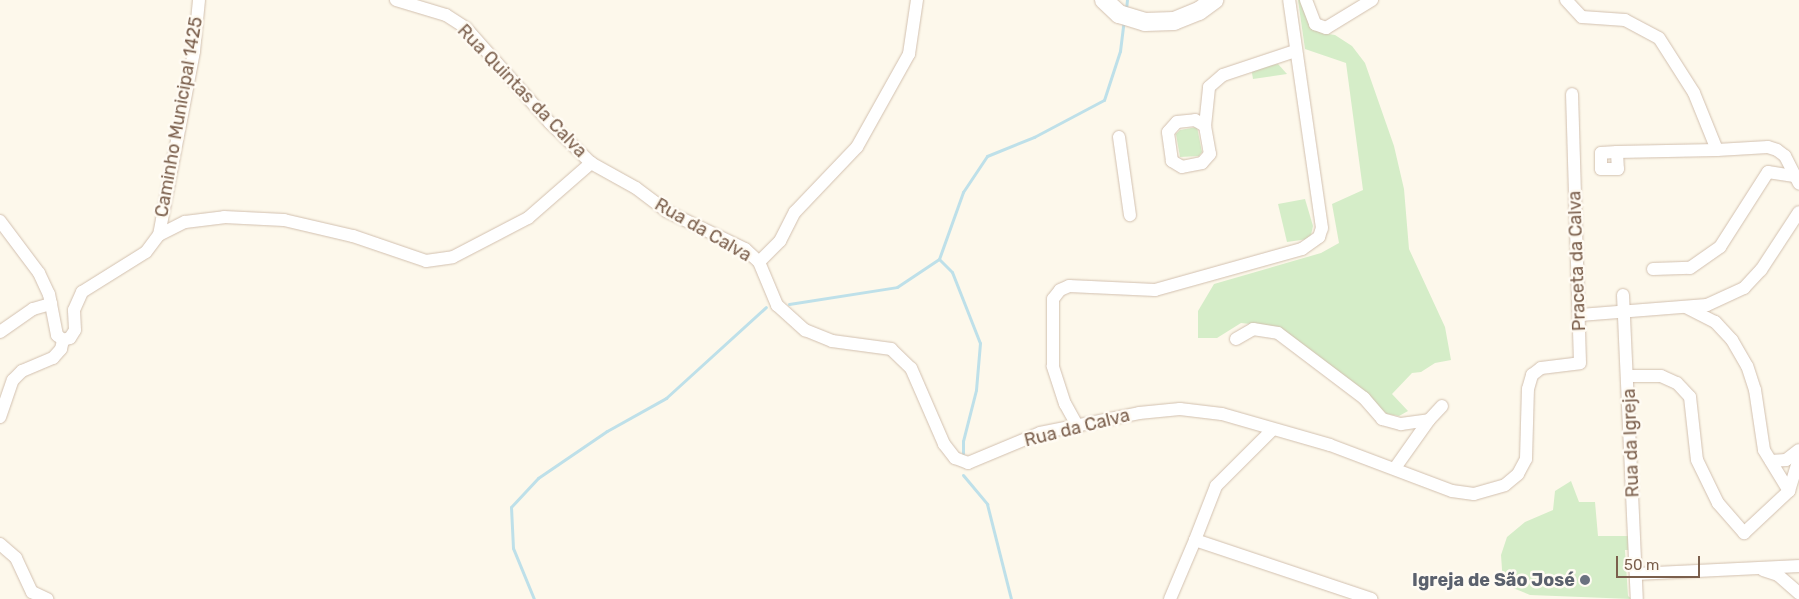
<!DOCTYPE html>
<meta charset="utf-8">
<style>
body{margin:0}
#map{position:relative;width:1799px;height:599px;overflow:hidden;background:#fdf8eb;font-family:Rubik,sans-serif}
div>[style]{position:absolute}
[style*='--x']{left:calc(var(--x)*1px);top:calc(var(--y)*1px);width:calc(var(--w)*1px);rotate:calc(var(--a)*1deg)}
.green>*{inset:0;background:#d5edc8}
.stream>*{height:3px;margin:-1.5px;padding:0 1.5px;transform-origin:1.5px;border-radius:1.5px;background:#bee0e9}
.roads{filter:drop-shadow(0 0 1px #d2c0af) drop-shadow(0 0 1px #d2c0af)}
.street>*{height:12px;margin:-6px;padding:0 6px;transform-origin:6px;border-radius:6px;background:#fff}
.secondary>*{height:18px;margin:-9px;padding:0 9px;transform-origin:9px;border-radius:9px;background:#fff}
.dots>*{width:14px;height:14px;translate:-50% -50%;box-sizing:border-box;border:2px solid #fffbf3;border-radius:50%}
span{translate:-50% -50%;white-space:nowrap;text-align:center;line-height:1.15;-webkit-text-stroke:5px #fffbf3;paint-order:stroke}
.street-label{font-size:18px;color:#7b5f4c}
.worship-label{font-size:18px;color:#5b616d;font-weight:700}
.right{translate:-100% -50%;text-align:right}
.scale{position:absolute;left:1616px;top:556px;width:84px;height:22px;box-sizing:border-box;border:2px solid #7b5f4c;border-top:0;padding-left:6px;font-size:15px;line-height:18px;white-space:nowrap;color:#7b5f4c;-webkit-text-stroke:4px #fffbf3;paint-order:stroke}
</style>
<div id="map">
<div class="green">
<div style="clip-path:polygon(1298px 0,1302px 0,1321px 33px,1335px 35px,1352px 46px,1365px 63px,1394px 146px,1404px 189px,1409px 249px,1445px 327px,1451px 360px,1435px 363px,1421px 372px,1412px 373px,1392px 394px,1408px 411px,1399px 416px,1387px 414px,1279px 327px,1241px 323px,1217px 338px,1198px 338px,1198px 311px,1214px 284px,1321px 253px,1339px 243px,1332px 204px,1363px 190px,1346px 63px,1305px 49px)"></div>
<div style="clip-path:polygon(1278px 64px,1287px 74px,1253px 79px,1251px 67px)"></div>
<div style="clip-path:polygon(1197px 127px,1202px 152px,1199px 156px,1180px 157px,1176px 134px,1180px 130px)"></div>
<div style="clip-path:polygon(1305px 199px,1313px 226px,1311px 235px,1308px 239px,1287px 242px,1278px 204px)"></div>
<div style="clip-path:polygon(1571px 481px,1579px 502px,1595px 502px,1598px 536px,1629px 536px,1629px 550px,1625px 550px,1628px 596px,1632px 599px,1530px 595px,1503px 584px,1501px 555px,1507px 537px,1525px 522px,1553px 510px,1555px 491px)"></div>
</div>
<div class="stream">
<div style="--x:1126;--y:9;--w:9;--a:-84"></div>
<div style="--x:939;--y:259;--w:18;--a:45"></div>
<div style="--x:952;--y:272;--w:76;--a:68.5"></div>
<div style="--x:980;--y:343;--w:47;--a:94.9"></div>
<div style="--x:976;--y:390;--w:53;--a:104.3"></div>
<div style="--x:963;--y:441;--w:12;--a:90"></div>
<div style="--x:789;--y:304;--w:109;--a:-8.9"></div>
<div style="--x:897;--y:287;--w:50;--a:-33.7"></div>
<div style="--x:939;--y:259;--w:71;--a:-70.3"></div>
<div style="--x:963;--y:192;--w:43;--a:-56.3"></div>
<div style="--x:987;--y:156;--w:51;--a:-22"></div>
<div style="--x:1034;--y:137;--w:79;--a:-27.9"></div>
<div style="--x:1104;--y:100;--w:52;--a:-71.9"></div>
<div style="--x:1120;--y:51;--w:31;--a:-83"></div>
<div style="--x:963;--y:475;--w:38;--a:50"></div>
<div style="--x:987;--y:504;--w:98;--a:75.8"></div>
<div style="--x:534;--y:599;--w:55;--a:-112.4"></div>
<div style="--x:513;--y:548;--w:41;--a:-92.8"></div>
<div style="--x:511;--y:507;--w:40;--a:-47"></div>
<div style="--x:538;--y:478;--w:83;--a:-34.3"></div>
<div style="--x:607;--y:431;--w:68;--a:-29.2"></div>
<div style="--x:666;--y:398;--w:135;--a:-42.3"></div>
</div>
<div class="roads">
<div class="street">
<div style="--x:396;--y:0;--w:52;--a:16.7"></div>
<div style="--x:446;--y:15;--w:24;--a:33"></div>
<div style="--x:466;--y:28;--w:127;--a:48.5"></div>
<div style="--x:550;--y:123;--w:57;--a:44.3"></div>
<div style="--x:1306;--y:0;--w:26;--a:69"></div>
<div style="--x:1315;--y:24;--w:12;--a:20"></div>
<div style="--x:1326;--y:28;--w:54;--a:-31.3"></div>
<div style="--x:1566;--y:0;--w:23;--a:47"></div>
<div style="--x:1582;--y:17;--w:43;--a:4"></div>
<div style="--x:1625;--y:20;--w:38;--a:28"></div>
<div style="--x:1659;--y:38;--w:65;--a:57.5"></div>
<div style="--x:1694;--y:93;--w:61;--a:68"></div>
<div style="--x:1717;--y:150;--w:51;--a:-3.4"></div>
<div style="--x:1768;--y:147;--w:9;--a:18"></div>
<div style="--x:1777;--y:150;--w:10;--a:37"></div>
<div style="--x:1785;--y:156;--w:31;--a:63"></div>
<div style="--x:1205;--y:126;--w:28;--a:80"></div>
<div style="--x:1210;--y:154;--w:12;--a:132"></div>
<div style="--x:1202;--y:163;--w:20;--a:169"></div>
<div style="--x:1182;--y:167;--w:12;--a:-149"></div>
<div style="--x:1172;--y:161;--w:29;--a:-98"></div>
<div style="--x:1168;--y:132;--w:13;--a:-48"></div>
<div style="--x:1177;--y:122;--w:18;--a:-6"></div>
<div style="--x:1195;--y:120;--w:12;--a:31"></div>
<div style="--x:1205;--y:126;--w:39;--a:-84"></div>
<div style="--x:1209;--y:87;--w:18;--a:-41"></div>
<div style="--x:1223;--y:75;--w:76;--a:-18.4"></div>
<div style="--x:1119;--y:137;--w:79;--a:82"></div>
<div style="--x:1617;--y:152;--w:17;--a:87"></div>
<div style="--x:1618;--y:169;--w:17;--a:180"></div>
<div style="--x:1601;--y:169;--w:16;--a:-90"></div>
<div style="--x:1601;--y:153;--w:16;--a:-4"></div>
<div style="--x:1617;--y:152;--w:100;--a:-1.1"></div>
<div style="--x:0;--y:221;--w:65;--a:53.1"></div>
<div style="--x:39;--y:273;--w:23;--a:65"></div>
<div style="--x:49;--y:294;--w:42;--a:79"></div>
<div style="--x:57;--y:335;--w:8;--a:40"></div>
<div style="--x:63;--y:340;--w:7;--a:-16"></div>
<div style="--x:70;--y:338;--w:9;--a:-58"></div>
<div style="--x:75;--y:330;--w:20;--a:-93"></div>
<div style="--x:74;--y:310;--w:20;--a:-66"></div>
<div style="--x:82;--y:292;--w:75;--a:-32"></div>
<div style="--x:146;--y:252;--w:21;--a:-53"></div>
<div style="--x:159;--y:235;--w:29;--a:-27"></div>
<div style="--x:185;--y:222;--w:39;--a:-7"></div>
<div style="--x:224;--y:217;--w:60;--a:2.9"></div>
<div style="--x:284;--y:220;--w:71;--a:13.1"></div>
<div style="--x:353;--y:236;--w:77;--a:18.9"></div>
<div style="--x:426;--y:261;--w:27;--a:-8"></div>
<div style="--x:453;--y:257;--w:85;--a:-27.5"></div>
<div style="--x:528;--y:218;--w:84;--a:-41.1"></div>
<div style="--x:591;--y:163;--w:51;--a:29.1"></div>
<div style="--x:636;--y:188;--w:38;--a:37"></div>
<div style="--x:666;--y:211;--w:88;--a:25.7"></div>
<div style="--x:745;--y:249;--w:19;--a:43"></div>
<div style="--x:759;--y:262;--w:47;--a:67.3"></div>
<div style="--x:777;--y:305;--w:38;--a:42"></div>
<div style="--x:805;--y:330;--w:29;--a:22"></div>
<div style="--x:832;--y:341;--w:60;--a:7.7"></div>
<div style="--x:891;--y:349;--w:28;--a:44"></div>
<div style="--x:911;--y:368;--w:83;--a:66.5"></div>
<div style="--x:944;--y:444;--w:18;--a:52"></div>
<div style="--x:955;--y:458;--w:14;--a:21"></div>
<div style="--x:968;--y:463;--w:78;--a:-22.6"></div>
<div style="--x:1040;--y:433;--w:101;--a:-11.4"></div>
<div style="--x:1139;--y:413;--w:41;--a:-5.6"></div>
<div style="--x:1180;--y:409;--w:42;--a:6.8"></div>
<div style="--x:1222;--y:414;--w:112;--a:16"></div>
<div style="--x:1330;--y:445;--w:130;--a:20.7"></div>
<div style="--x:1452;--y:491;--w:22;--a:8"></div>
<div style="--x:1474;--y:494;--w:32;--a:-16"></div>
<div style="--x:1505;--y:485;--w:17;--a:-40"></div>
<div style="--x:1518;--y:474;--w:17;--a:-62"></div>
<div style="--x:1526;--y:459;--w:70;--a:-88.4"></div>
<div style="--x:1528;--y:389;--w:15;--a:-74"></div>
<div style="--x:1532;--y:375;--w:11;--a:-38"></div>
<div style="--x:1541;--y:368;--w:39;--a:-7"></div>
<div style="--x:1580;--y:363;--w:269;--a:-91.7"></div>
<div style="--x:159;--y:235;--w:187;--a:-79.2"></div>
<div style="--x:194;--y:51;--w:51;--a:-84.4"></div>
<div style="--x:759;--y:262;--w:30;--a:-45"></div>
<div style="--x:780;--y:241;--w:33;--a:-63"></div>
<div style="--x:795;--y:212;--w:90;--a:-46.4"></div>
<div style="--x:857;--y:147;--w:107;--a:-60.8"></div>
<div style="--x:909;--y:54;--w:55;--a:-81.6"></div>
<div style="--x:1653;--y:269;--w:37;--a:-2"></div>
<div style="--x:1690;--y:268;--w:37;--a:-35"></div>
<div style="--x:1720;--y:247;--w:89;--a:-57.4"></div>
<div style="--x:1768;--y:172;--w:25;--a:9"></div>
<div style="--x:1623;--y:295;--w:304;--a:87.4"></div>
<div style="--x:1580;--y:315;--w:127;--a:-4.5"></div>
<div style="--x:1707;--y:305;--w:41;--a:-24.7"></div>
<div style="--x:1744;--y:288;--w:25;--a:-47"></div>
<div style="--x:1761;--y:270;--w:69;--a:-56.8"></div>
<div style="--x:0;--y:332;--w:40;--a:-34.9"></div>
<div style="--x:33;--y:309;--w:19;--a:-16"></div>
<div style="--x:1236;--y:339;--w:20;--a:-30"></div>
<div style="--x:1253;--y:329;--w:25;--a:9"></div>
<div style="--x:1278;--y:333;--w:108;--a:37.1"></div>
<div style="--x:1364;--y:398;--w:28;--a:49"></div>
<div style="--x:1382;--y:419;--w:20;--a:15"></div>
<div style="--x:1401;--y:424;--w:28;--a:-8"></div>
<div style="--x:1429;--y:420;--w:59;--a:125.3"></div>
<div style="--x:1628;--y:376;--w:33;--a:0"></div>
<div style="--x:1661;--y:376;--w:17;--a:24"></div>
<div style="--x:1677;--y:383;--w:19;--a:47"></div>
<div style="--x:1690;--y:397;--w:63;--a:83.7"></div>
<div style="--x:1697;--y:460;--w:48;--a:64"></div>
<div style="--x:1718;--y:503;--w:40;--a:49"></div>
<div style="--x:1744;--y:533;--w:62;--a:-43"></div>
<div style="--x:1789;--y:491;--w:48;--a:-121.4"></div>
<div style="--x:1764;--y:450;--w:61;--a:-98.5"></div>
<div style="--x:1755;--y:390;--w:25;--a:-108"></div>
<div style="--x:1747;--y:366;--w:30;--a:-120"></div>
<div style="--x:1732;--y:340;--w:25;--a:-133"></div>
<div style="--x:1715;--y:322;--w:33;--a:-153"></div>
<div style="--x:0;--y:417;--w:39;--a:-71"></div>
<div style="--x:13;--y:380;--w:13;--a:-45"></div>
<div style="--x:22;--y:371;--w:34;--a:-23"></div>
<div style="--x:53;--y:358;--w:12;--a:-48"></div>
<div style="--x:61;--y:349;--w:9;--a:-77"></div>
<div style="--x:1429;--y:420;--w:19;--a:-47"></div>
<div style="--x:1078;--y:427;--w:26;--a:-119"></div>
<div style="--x:1065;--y:404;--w:40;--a:-108"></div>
<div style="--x:1053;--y:366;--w:67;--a:-90"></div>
<div style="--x:1053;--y:299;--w:11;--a:-52"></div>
<div style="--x:1060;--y:290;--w:10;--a:-24"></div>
<div style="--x:1069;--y:286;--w:86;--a:2.7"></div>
<div style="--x:1155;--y:290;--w:153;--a:-15.6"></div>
<div style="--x:1302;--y:249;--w:21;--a:-35"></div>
<div style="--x:1319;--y:237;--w:9;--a:-72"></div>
<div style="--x:1322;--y:228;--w:230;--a:-98.2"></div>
<div style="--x:1771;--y:461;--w:15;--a:-4"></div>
<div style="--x:1786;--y:460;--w:16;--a:-38"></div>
<div style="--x:1789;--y:491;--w:34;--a:-73"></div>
<div style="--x:1195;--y:540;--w:58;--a:-68.7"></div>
<div style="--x:1216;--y:486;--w:79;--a:-45"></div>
<div style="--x:0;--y:544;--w:21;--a:41"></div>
<div style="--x:16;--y:558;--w:38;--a:65"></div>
<div style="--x:32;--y:592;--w:17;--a:25"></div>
<div style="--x:1763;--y:570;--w:16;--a:18"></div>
<div style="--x:1778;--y:575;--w:28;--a:41"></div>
<div style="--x:1636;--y:574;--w:163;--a:-2.8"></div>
<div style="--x:1170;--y:599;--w:64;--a:-67"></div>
<div style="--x:1195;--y:540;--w:186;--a:18.5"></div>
</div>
<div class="secondary">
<div style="--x:1104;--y:0;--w:21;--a:43"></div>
<div style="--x:1119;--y:14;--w:27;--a:17"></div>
<div style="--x:1145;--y:22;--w:29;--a:-2"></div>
<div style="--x:1174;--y:21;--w:27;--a:-22"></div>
<div style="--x:1199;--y:11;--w:19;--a:-36"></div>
</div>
</div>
<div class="dots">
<div style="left:1585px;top:580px;background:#6b7280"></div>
</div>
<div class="street-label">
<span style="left:522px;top:91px;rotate:46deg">Rua Quintas da Calva</span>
<span style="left:179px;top:117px;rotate:-80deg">Caminho Municipal 1425</span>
<span style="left:703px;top:230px;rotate:30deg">Rua da Calva</span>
<span style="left:1577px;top:261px;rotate:-92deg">Praceta da Calva</span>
<span style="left:1077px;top:428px;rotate:-14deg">Rua da Calva</span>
<span style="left:1631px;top:443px;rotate:-92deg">Rua da Igreja</span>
</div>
<div class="worship-label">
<span class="right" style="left:1575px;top:580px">Igreja de São José</span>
</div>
<div class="scale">50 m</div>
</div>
